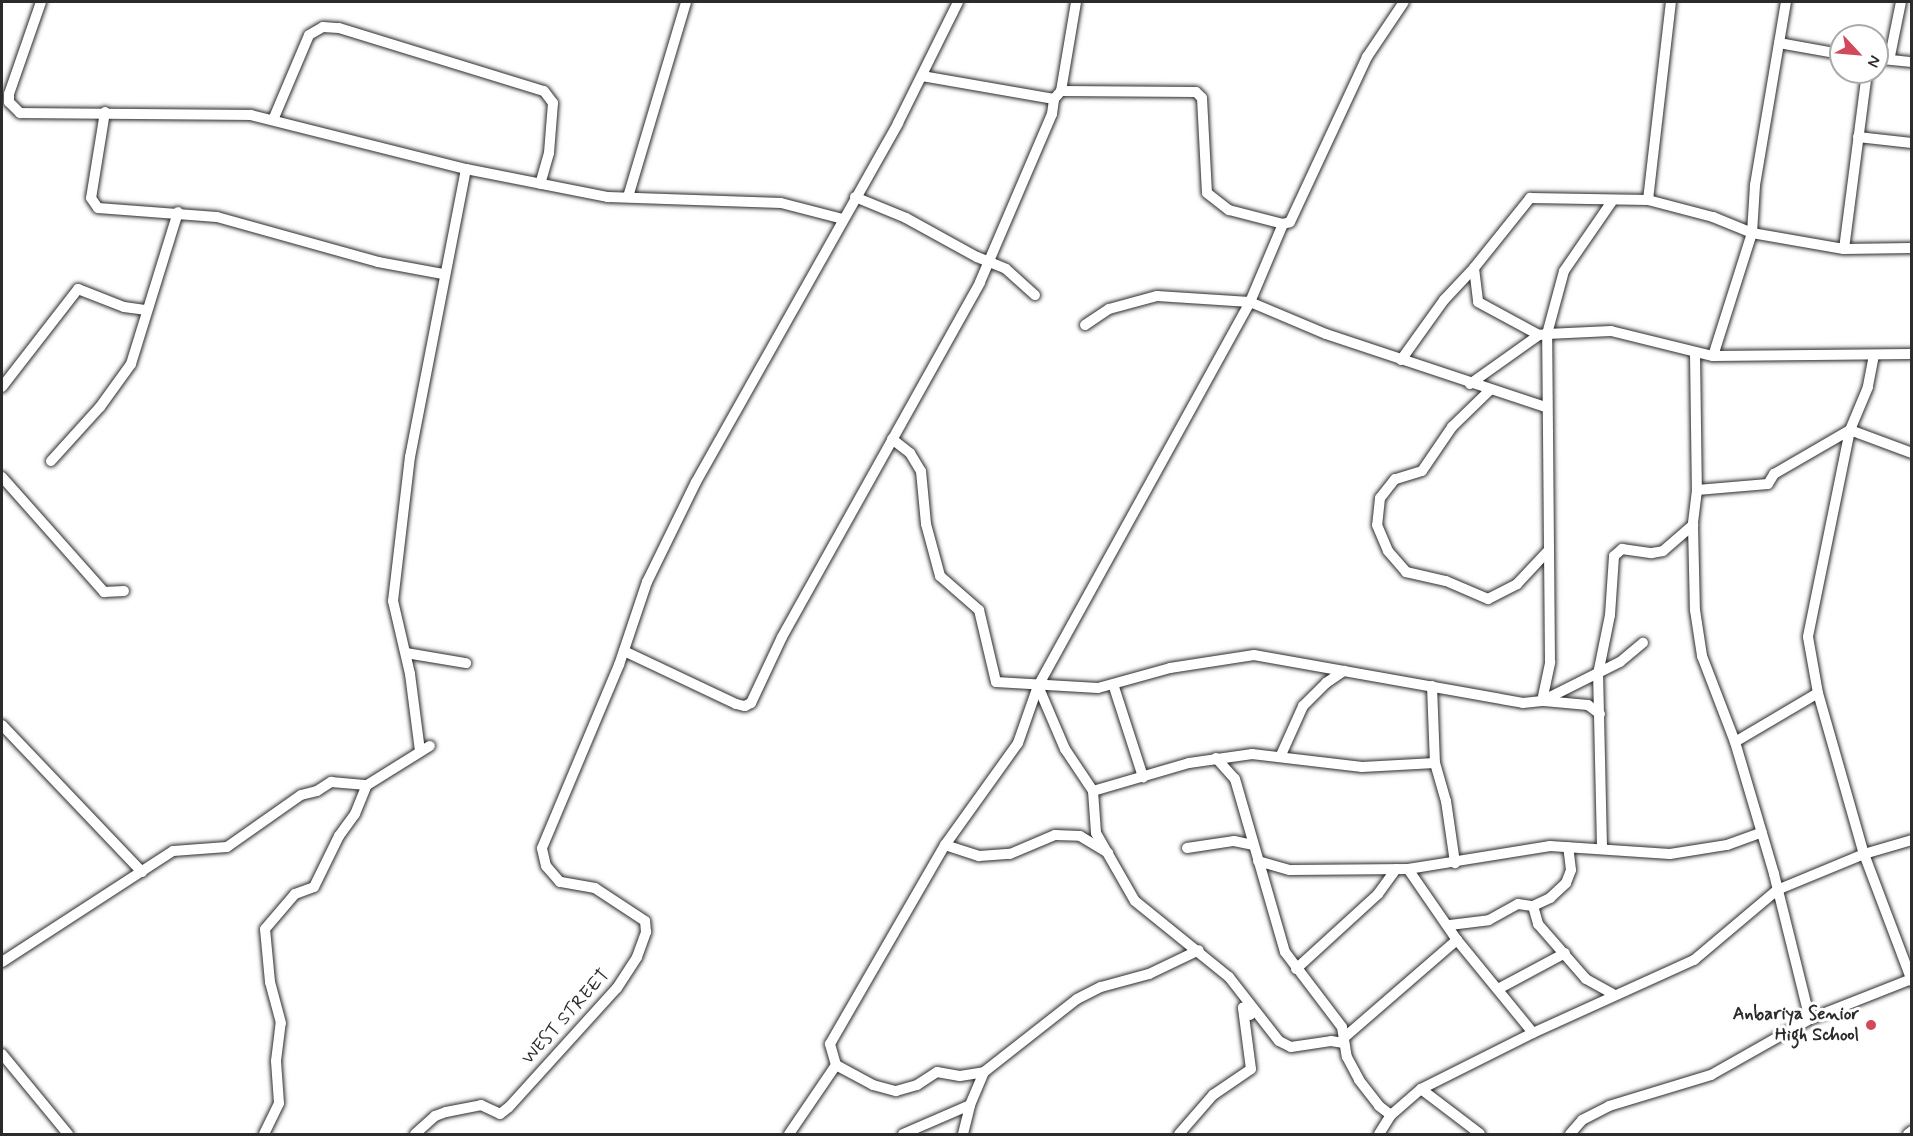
<!DOCTYPE html>
<style>
body{margin:0}
#map{position:relative;width:1913px;height:1136px;overflow:hidden;background:#fff;font-family:Mynerve,sans-serif}
div>[style]{position:absolute}
[style*='--x']{left:calc(var(--x)*1px);top:calc(var(--y)*1px);width:calc(var(--w)*1px);rotate:calc(var(--a)*1deg)}
.roads{filter:drop-shadow(0 0 2px #2b2b2b) drop-shadow(0 0 2px #2b2b2b)}
.minor>*{height:10px;margin:-5px;padding:0 5px;transform-origin:5px;border-radius:5px;background:#fff}
.dots>*{width:16px;height:16px;translate:-50% -50%;box-sizing:border-box;border:3px solid #fff;border-radius:50%}
span{translate:-50% -50%;white-space:nowrap;text-align:center;line-height:1.15;-webkit-text-stroke:6px #fff;paint-order:stroke}
.poi-label{font-size:18px;color:#2b2b2b;font-weight:700}
.right{translate:-100% -50%;text-align:right}
.street-label{font-size:18px;color:#2b2b2b}
.frame{position:absolute;inset:0;border:3px solid #2b2b2b;pointer-events:none}
.north{position:absolute;left:1829px;top:24px;width:60px;height:60px;box-sizing:border-box;background:#fff;border:2px solid #aaa;border-radius:50%;rotate:116deg;font-size:16px;font-weight:700;line-height:24px;text-align:center;color:#2b2b2b}
.north::after{content:'';display:block;margin:auto;width:21px;height:27px;background:#d1495b;clip-path:polygon(50% 0,100% 100%,50% 72%,0 100%)}
</style>
<div id="map">
<div class="roads">
<div class="minor">
<div style="--x:41;--y:2;--w:97;--a:109.2"></div>
<div style="--x:9;--y:94;--w:8;--a:90"></div>
<div style="--x:9;--y:102;--w:16;--a:45"></div>
<div style="--x:20;--y:113;--w:231;--a:0.5"></div>
<div style="--x:251;--y:115;--w:222;--a:14.1"></div>
<div style="--x:466;--y:169;--w:145;--a:11.2"></div>
<div style="--x:608;--y:197;--w:173;--a:2"></div>
<div style="--x:781;--y:203;--w:64;--a:14.5"></div>
<div style="--x:1779;--y:43;--w:63;--a:10.1"></div>
<div style="--x:1877;--y:57;--w:13;--a:-4"></div>
<div style="--x:1890;--y:56;--w:55;--a:-78.5"></div>
<div style="--x:1882;--y:59;--w:30;--a:6"></div>
<div style="--x:922;--y:76;--w:134;--a:9.9"></div>
<div style="--x:1061;--y:91;--w:135;--a:0.4"></div>
<div style="--x:1196;--y:92;--w:8;--a:45"></div>
<div style="--x:1202;--y:98;--w:95;--a:87"></div>
<div style="--x:1207;--y:193;--w:28;--a:38"></div>
<div style="--x:1229;--y:210;--w:56;--a:14.5"></div>
<div style="--x:105;--y:112;--w:87;--a:99.2"></div>
<div style="--x:91;--y:198;--w:12;--a:55"></div>
<div style="--x:98;--y:208;--w:119;--a:4.3"></div>
<div style="--x:217;--y:217;--w:167;--a:15.6"></div>
<div style="--x:378;--y:262;--w:66;--a:10.5"></div>
<div style="--x:273;--y:120;--w:92;--a:-67"></div>
<div style="--x:309;--y:35;--w:16;--a:-30"></div>
<div style="--x:323;--y:27;--w:16;--a:4"></div>
<div style="--x:339;--y:28;--w:214;--a:17.1"></div>
<div style="--x:544;--y:91;--w:15;--a:53"></div>
<div style="--x:553;--y:103;--w:50;--a:94.6"></div>
<div style="--x:549;--y:153;--w:32;--a:106"></div>
<div style="--x:1858;--y:137;--w:54;--a:6.3"></div>
<div style="--x:628;--y:197;--w:203;--a:-73.4"></div>
<div style="--x:855;--y:197;--w:55;--a:22.4"></div>
<div style="--x:906;--y:218;--w:81;--a:28.8"></div>
<div style="--x:977;--y:257;--w:31;--a:22"></div>
<div style="--x:1006;--y:269;--w:39;--a:42"></div>
<div style="--x:1648;--y:200;--w:199;--a:-83.4"></div>
<div style="--x:1844;--y:249;--w:68;--a:-0.8"></div>
<div style="--x:1474;--y:268;--w:34;--a:83"></div>
<div style="--x:1478;--y:302;--w:69;--a:28.4"></div>
<div style="--x:1539;--y:335;--w:8;--a:-7"></div>
<div style="--x:1547;--y:334;--w:65;--a:-74.9"></div>
<div style="--x:1564;--y:271;--w:86;--a:-55.4"></div>
<div style="--x:1085;--y:325;--w:29;--a:-34"></div>
<div style="--x:1109;--y:309;--w:50;--a:-15.2"></div>
<div style="--x:1157;--y:296;--w:93;--a:3.7"></div>
<div style="--x:1250;--y:302;--w:82;--a:22.8"></div>
<div style="--x:1326;--y:334;--w:232;--a:18.4"></div>
<div style="--x:1695;--y:354;--w:136;--a:89.2"></div>
<div style="--x:1697;--y:490;--w:35;--a:97"></div>
<div style="--x:1693;--y:525;--w:85;--a:88.7"></div>
<div style="--x:1695;--y:610;--w:47;--a:81.3"></div>
<div style="--x:1702;--y:656;--w:92;--a:69"></div>
<div style="--x:1735;--y:742;--w:138;--a:73.5"></div>
<div style="--x:1774;--y:874;--w:149;--a:76.1"></div>
<div style="--x:1874;--y:355;--w:33;--a:101"></div>
<div style="--x:1868;--y:387;--w:47;--a:112.7"></div>
<div style="--x:1850;--y:430;--w:211;--a:101.5"></div>
<div style="--x:1808;--y:637;--w:57;--a:79.9"></div>
<div style="--x:1818;--y:693;--w:167;--a:74.1"></div>
<div style="--x:1864;--y:854;--w:136;--a:69.3"></div>
<div style="--x:1713;--y:356;--w:129;--a:-72.4"></div>
<div style="--x:1752;--y:233;--w:48;--a:-86.4"></div>
<div style="--x:1755;--y:185;--w:186;--a:-80.4"></div>
<div style="--x:1401;--y:360;--w:74;--a:-54.4"></div>
<div style="--x:1444;--y:300;--w:44;--a:-46.8"></div>
<div style="--x:1474;--y:268;--w:90;--a:-51.3"></div>
<div style="--x:1530;--y:198;--w:118;--a:1"></div>
<div style="--x:1648;--y:200;--w:67;--a:14.7"></div>
<div style="--x:1713;--y:217;--w:42;--a:22.3"></div>
<div style="--x:1752;--y:233;--w:93;--a:9.9"></div>
<div style="--x:1844;--y:249;--w:178;--a:-82.6"></div>
<div style="--x:1470;--y:384;--w:85;--a:-35.4"></div>
<div style="--x:2;--y:387;--w:124;--a:-52.2"></div>
<div style="--x:78;--y:289;--w:49;--a:21.4"></div>
<div style="--x:124;--y:307;--w:21;--a:8"></div>
<div style="--x:1490;--y:390;--w:53;--a:135.8"></div>
<div style="--x:1452;--y:427;--w:53;--a:124.3"></div>
<div style="--x:1422;--y:471;--w:28;--a:163"></div>
<div style="--x:1395;--y:479;--w:24;--a:128"></div>
<div style="--x:1380;--y:498;--w:27;--a:96"></div>
<div style="--x:1377;--y:525;--w:28;--a:67"></div>
<div style="--x:1388;--y:551;--w:28;--a:49"></div>
<div style="--x:1406;--y:572;--w:41;--a:12.7"></div>
<div style="--x:1446;--y:581;--w:46;--a:23.2"></div>
<div style="--x:1488;--y:599;--w:33;--a:-27"></div>
<div style="--x:1517;--y:584;--w:44;--a:-46.8"></div>
<div style="--x:892;--y:439;--w:23;--a:38"></div>
<div style="--x:910;--y:453;--w:21;--a:59"></div>
<div style="--x:921;--y:471;--w:53;--a:84.6"></div>
<div style="--x:926;--y:524;--w:54;--a:74.9"></div>
<div style="--x:940;--y:576;--w:52;--a:41.1"></div>
<div style="--x:979;--y:610;--w:74;--a:76.7"></div>
<div style="--x:996;--y:682;--w:102;--a:3.4"></div>
<div style="--x:1098;--y:688;--w:75;--a:-15.5"></div>
<div style="--x:1170;--y:668;--w:85;--a:-8.8"></div>
<div style="--x:1254;--y:655;--w:273;--a:10.1"></div>
<div style="--x:1523;--y:703;--w:19;--a:-6"></div>
<div style="--x:1542;--y:701;--w:40;--a:-78"></div>
<div style="--x:1550;--y:662;--w:328;--a:-90.5"></div>
<div style="--x:1547;--y:334;--w:64;--a:-2.7"></div>
<div style="--x:1611;--y:331;--w:105;--a:13.8"></div>
<div style="--x:1713;--y:356;--w:199;--a:-0.6"></div>
<div style="--x:51;--y:461;--w:73;--a:-47.8"></div>
<div style="--x:100;--y:407;--w:53;--a:-54.2"></div>
<div style="--x:131;--y:364;--w:159;--a:-72.8"></div>
<div style="--x:2;--y:477;--w:154;--a:48.4"></div>
<div style="--x:104;--y:592;--w:20;--a:-3"></div>
<div style="--x:1697;--y:490;--w:71;--a:-4.8"></div>
<div style="--x:1768;--y:484;--w:12;--a:-59"></div>
<div style="--x:1774;--y:474;--w:88;--a:-30.1"></div>
<div style="--x:1850;--y:430;--w:66;--a:20.4"></div>
<div style="--x:624;--y:651;--w:124;--a:25.3"></div>
<div style="--x:736;--y:704;--w:9;--a:13"></div>
<div style="--x:745;--y:706;--w:7;--a:-27"></div>
<div style="--x:751;--y:703;--w:73;--a:-64.8"></div>
<div style="--x:782;--y:637;--w:406;--a:-60.8"></div>
<div style="--x:980;--y:282;--w:183;--a:-66.8"></div>
<div style="--x:1052;--y:114;--w:15;--a:-82"></div>
<div style="--x:1054;--y:99;--w:11;--a:-49"></div>
<div style="--x:1061;--y:91;--w:90;--a:-80.4"></div>
<div style="--x:406;--y:653;--w:61;--a:9.5"></div>
<div style="--x:1038;--y:686;--w:69;--a:66.8"></div>
<div style="--x:1065;--y:749;--w:50;--a:56.3"></div>
<div style="--x:1093;--y:791;--w:42;--a:85.9"></div>
<div style="--x:1096;--y:833;--w:78;--a:60.2"></div>
<div style="--x:1135;--y:901;--w:121;--a:39"></div>
<div style="--x:1229;--y:977;--w:81;--a:52"></div>
<div style="--x:1279;--y:1041;--w:13;--a:27"></div>
<div style="--x:1291;--y:1047;--w:40;--a:-8.5"></div>
<div style="--x:1331;--y:1041;--w:13;--a:9"></div>
<div style="--x:1432;--y:686;--w:77;--a:87.8"></div>
<div style="--x:1435;--y:763;--w:40;--a:74"></div>
<div style="--x:1446;--y:801;--w:63;--a:81.7"></div>
<div style="--x:1114;--y:687;--w:95;--a:72.1"></div>
<div style="--x:1542;--y:701;--w:87;--a:-26.6"></div>
<div style="--x:1620;--y:662;--w:30;--a:-40"></div>
<div style="--x:1544;--y:701;--w:44;--a:5.2"></div>
<div style="--x:1588;--y:705;--w:15;--a:37"></div>
<div style="--x:2;--y:725;--w:203;--a:46.4"></div>
<div style="--x:1735;--y:742;--w:96;--a:-30.6"></div>
<div style="--x:420;--y:751;--w:78;--a:-97.4"></div>
<div style="--x:410;--y:674;--w:75;--a:-103.1"></div>
<div style="--x:393;--y:601;--w:145;--a:-83.3"></div>
<div style="--x:410;--y:457;--w:293;--a:-79"></div>
<div style="--x:1281;--y:755;--w:54;--a:-65.8"></div>
<div style="--x:1303;--y:706;--w:33;--a:-45"></div>
<div style="--x:1326;--y:683;--w:22;--a:-34"></div>
<div style="--x:1216;--y:758;--w:28;--a:48"></div>
<div style="--x:1235;--y:779;--w:180;--a:73.9"></div>
<div style="--x:1285;--y:952;--w:94;--a:52.8"></div>
<div style="--x:1342;--y:1027;--w:30;--a:81"></div>
<div style="--x:1347;--y:1057;--w:26;--a:62"></div>
<div style="--x:1359;--y:1080;--w:33;--a:52"></div>
<div style="--x:1379;--y:1106;--w:15;--a:37"></div>
<div style="--x:1093;--y:791;--w:100;--a:-16.3"></div>
<div style="--x:1189;--y:763;--w:64;--a:-8.1"></div>
<div style="--x:1252;--y:754;--w:111;--a:6.7"></div>
<div style="--x:1362;--y:767;--w:73;--a:-3.1"></div>
<div style="--x:945;--y:845;--w:36;--a:18"></div>
<div style="--x:979;--y:856;--w:31;--a:-4"></div>
<div style="--x:1010;--y:854;--w:49;--a:-22.9"></div>
<div style="--x:1055;--y:835;--w:25;--a:2"></div>
<div style="--x:1080;--y:836;--w:33;--a:31"></div>
<div style="--x:1602;--y:847;--w:173;--a:-91.3"></div>
<div style="--x:1598;--y:674;--w:60;--a:-78.5"></div>
<div style="--x:1610;--y:615;--w:59;--a:-86.1"></div>
<div style="--x:1614;--y:556;--w:11;--a:-41"></div>
<div style="--x:1622;--y:549;--w:30;--a:8"></div>
<div style="--x:1652;--y:553;--w:11;--a:-10"></div>
<div style="--x:1663;--y:551;--w:40;--a:-41"></div>
<div style="--x:1187;--y:848;--w:48;--a:-8.5"></div>
<div style="--x:1234;--y:841;--w:19;--a:12"></div>
<div style="--x:1258;--y:861;--w:33;--a:16"></div>
<div style="--x:1290;--y:870;--w:118;--a:-0.5"></div>
<div style="--x:1408;--y:869;--w:144;--a:-9.2"></div>
<div style="--x:1550;--y:846;--w:120;--a:3.8"></div>
<div style="--x:1670;--y:854;--w:58;--a:-9"></div>
<div style="--x:1727;--y:845;--w:37;--a:-20"></div>
<div style="--x:1408;--y:869;--w:86;--a:55.4"></div>
<div style="--x:1457;--y:940;--w:120;--a:50.7"></div>
<div style="--x:1533;--y:906;--w:19;--a:74"></div>
<div style="--x:1538;--y:924;--w:73;--a:48.9"></div>
<div style="--x:1586;--y:979;--w:33;--a:29"></div>
<div style="--x:1450;--y:925;--w:39;--a:-7"></div>
<div style="--x:1489;--y:920;--w:33;--a:-29"></div>
<div style="--x:1518;--y:904;--w:15;--a:8"></div>
<div style="--x:1533;--y:906;--w:19;--a:-25"></div>
<div style="--x:1550;--y:898;--w:22;--a:-43"></div>
<div style="--x:1566;--y:883;--w:14;--a:-69"></div>
<div style="--x:1571;--y:870;--w:23;--a:-97"></div>
<div style="--x:2;--y:962;--w:204;--a:-33"></div>
<div style="--x:173;--y:851;--w:54;--a:-4.2"></div>
<div style="--x:227;--y:847;--w:90;--a:-35.1"></div>
<div style="--x:301;--y:795;--w:16;--a:-14"></div>
<div style="--x:317;--y:791;--w:17;--a:-33"></div>
<div style="--x:331;--y:782;--w:36;--a:5"></div>
<div style="--x:367;--y:785;--w:74;--a:-31.8"></div>
<div style="--x:1296;--y:969;--w:111;--a:-42.4"></div>
<div style="--x:1378;--y:894;--w:31;--a:-54"></div>
<div style="--x:1498;--y:989;--w:76;--a:-28.2"></div>
<div style="--x:1346;--y:1036;--w:147;--a:-40.9"></div>
<div style="--x:2;--y:1054;--w:104;--a:50.5"></div>
<div style="--x:836;--y:1065;--w:42;--a:28.4"></div>
<div style="--x:873;--y:1085;--w:24;--a:15"></div>
<div style="--x:896;--y:1091;--w:22;--a:-16"></div>
<div style="--x:917;--y:1085;--w:24;--a:-33"></div>
<div style="--x:937;--y:1072;--w:23;--a:10"></div>
<div style="--x:960;--y:1076;--w:24;--a:-9"></div>
<div style="--x:1421;--y:1089;--w:74;--a:37.3"></div>
<div style="--x:264;--y:1134;--w:34;--a:-64"></div>
<div style="--x:279;--y:1103;--w:42;--a:-94.1"></div>
<div style="--x:276;--y:1061;--w:38;--a:-83"></div>
<div style="--x:281;--y:1023;--w:42;--a:-105"></div>
<div style="--x:270;--y:982;--w:53;--a:-95.4"></div>
<div style="--x:265;--y:929;--w:46;--a:-49.4"></div>
<div style="--x:295;--y:894;--w:20;--a:-20"></div>
<div style="--x:314;--y:887;--w:57;--a:-63.9"></div>
<div style="--x:339;--y:836;--w:27;--a:-54"></div>
<div style="--x:355;--y:814;--w:31;--a:-68"></div>
<div style="--x:415;--y:1134;--w:27;--a:-42"></div>
<div style="--x:435;--y:1116;--w:12;--a:-20"></div>
<div style="--x:446;--y:1112;--w:36;--a:-11"></div>
<div style="--x:481;--y:1105;--w:21;--a:25"></div>
<div style="--x:500;--y:1114;--w:11;--a:-38"></div>
<div style="--x:509;--y:1107;--w:161;--a:-47.8"></div>
<div style="--x:617;--y:988;--w:37;--a:-57"></div>
<div style="--x:637;--y:957;--w:27;--a:-70"></div>
<div style="--x:646;--y:932;--w:11;--a:-95"></div>
<div style="--x:645;--y:921;--w:60;--a:-146.6"></div>
<div style="--x:595;--y:888;--w:36;--a:-170"></div>
<div style="--x:560;--y:882;--w:21;--a:-131"></div>
<div style="--x:546;--y:866;--w:18;--a:-103"></div>
<div style="--x:542;--y:848;--w:199;--a:-67.2"></div>
<div style="--x:619;--y:665;--w:88;--a:-71.4"></div>
<div style="--x:647;--y:582;--w:111;--a:-63.9"></div>
<div style="--x:696;--y:482;--w:412;--a:-60.6"></div>
<div style="--x:898;--y:123;--w:135;--a:-63.6"></div>
<div style="--x:789;--y:1134;--w:83;--a:-55.7"></div>
<div style="--x:836;--y:1065;--w:22;--a:-106"></div>
<div style="--x:830;--y:1044;--w:230;--a:-60"></div>
<div style="--x:945;--y:845;--w:125;--a:-54.4"></div>
<div style="--x:1018;--y:743;--w:60;--a:-70.7"></div>
<div style="--x:1038;--y:686;--w:439;--a:-61.1"></div>
<div style="--x:1250;--y:302;--w:85;--a:-67.1"></div>
<div style="--x:1283;--y:224;--w:7;--a:-16"></div>
<div style="--x:1290;--y:222;--w:182;--a:-65"></div>
<div style="--x:1367;--y:57;--w:66;--a:-56.1"></div>
<div style="--x:903;--y:1134;--w:73;--a:-23.4"></div>
<div style="--x:970;--y:1105;--w:36;--a:-67"></div>
<div style="--x:984;--y:1072;--w:118;--a:-38.1"></div>
<div style="--x:1077;--y:999;--w:27;--a:-27"></div>
<div style="--x:1101;--y:987;--w:50;--a:-15.2"></div>
<div style="--x:1149;--y:974;--w:55;--a:-25.6"></div>
<div style="--x:963;--y:1134;--w:30;--a:-76"></div>
<div style="--x:1179;--y:1134;--w:52;--a:-48.9"></div>
<div style="--x:1213;--y:1095;--w:46;--a:-34.4"></div>
<div style="--x:1251;--y:1069;--w:62;--a:-97.5"></div>
<div style="--x:1243;--y:1008;--w:10;--a:45"></div>
<div style="--x:1379;--y:1134;--w:22;--a:-58"></div>
<div style="--x:1391;--y:1115;--w:40;--a:-41"></div>
<div style="--x:1421;--y:1089;--w:125;--a:-26.6"></div>
<div style="--x:1533;--y:1033;--w:177;--a:-24.4"></div>
<div style="--x:1694;--y:960;--w:109;--a:-40.1"></div>
<div style="--x:1777;--y:890;--w:94;--a:-22.5"></div>
<div style="--x:1864;--y:854;--w:50;--a:-16.3"></div>
<div style="--x:1570;--y:1134;--w:18;--a:-49"></div>
<div style="--x:1582;--y:1120;--w:30;--a:-27"></div>
<div style="--x:1609;--y:1106;--w:107;--a:-16.9"></div>
<div style="--x:1711;--y:1075;--w:114;--a:-29.5"></div>
<div style="--x:1810;--y:1019;--w:106;--a:-21.5"></div>
<div style="--x:1908;--y:1134;--w:5;--a:-37"></div>
</div>
</div>
<div class="dots">
<div style="left:1871px;top:1025px;background:#d1495b"></div>
</div>
<div class="poi-label">
<span class="right" style="left:1859px;top:1025px">Anbariya Senior<br>High School</span>
</div>
<div class="street-label">
<span style="left:566px;top:1017px;rotate:-48deg">WEST STREET</span>
</div>
<div class="frame"></div>
<div class="north">N</div>
</div>
